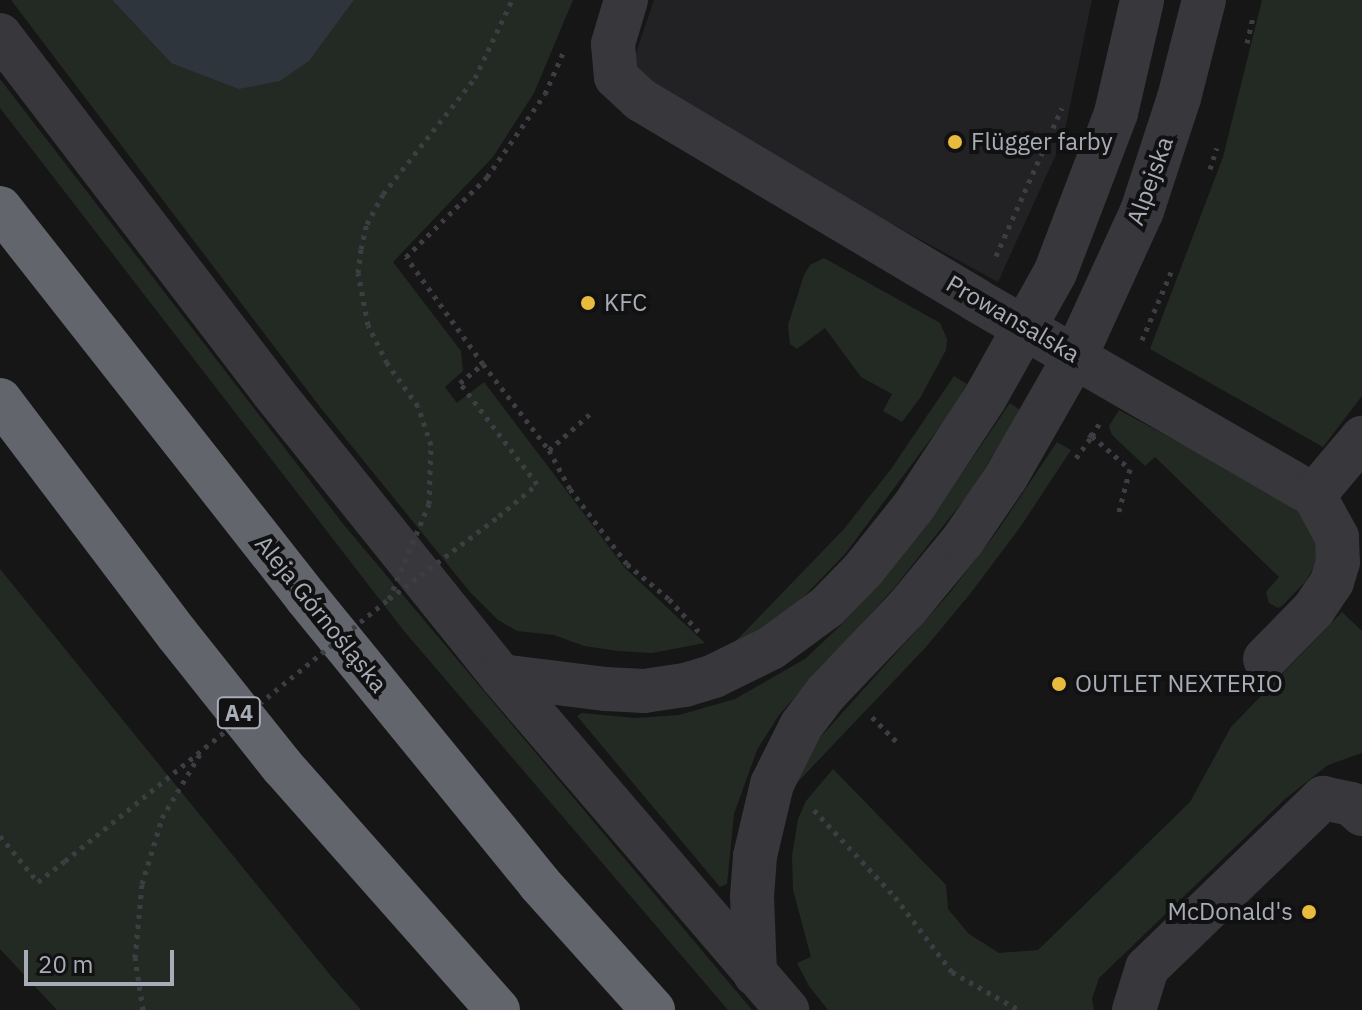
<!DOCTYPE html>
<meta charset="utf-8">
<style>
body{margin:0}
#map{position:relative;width:1362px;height:1010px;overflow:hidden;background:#161617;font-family:"IBM Plex Sans",sans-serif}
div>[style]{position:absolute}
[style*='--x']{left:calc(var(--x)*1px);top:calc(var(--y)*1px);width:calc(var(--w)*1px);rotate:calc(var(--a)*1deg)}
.built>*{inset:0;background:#222224}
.green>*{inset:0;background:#222a23}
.water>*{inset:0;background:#2e353c}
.path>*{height:5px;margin-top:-2.5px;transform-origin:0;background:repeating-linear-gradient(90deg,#3d3e43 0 4px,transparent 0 10px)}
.minor>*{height:44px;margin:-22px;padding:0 22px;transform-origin:22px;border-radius:22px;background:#37373c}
.highway>*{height:44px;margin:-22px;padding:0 22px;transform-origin:22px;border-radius:22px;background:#63656d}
.path-bridge>*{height:5px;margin-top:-2.5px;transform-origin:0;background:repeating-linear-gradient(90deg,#3d3e43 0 4px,transparent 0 10px)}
.dots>*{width:22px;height:22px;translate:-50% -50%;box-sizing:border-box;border:4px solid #111112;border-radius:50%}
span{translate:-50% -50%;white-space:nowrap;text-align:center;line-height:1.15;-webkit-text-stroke:8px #111112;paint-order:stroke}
.shield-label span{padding:2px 6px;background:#111112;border:2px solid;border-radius:6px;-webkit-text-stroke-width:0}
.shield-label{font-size:22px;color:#a8acb7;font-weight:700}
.poi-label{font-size:24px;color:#a8acb7}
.left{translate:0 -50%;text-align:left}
.right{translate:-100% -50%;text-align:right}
.street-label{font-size:24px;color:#a8acb7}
.scale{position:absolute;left:24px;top:950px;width:150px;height:36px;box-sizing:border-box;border:4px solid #a8acb7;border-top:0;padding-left:10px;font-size:24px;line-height:28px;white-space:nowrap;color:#a8acb7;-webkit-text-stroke:6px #111112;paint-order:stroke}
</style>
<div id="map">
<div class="built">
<div style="clip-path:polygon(654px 0,1092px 0,1063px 139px,998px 282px,627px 79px)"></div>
</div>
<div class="green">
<div style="clip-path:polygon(11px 0,112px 0,171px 63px,310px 60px,354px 0,573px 0,534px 93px,493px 157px,393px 262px,461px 351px,463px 371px,445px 387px,457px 403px,484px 382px,625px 568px,705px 643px,652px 653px,618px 651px,584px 646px,554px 635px,517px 631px,498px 620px,470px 592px,320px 407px)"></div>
<div style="clip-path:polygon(1262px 0,1362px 0,1362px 396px,1323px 447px,1150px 349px,1223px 157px)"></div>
<div style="clip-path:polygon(0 79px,344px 525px,752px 1010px,728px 1010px,404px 631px,0 108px)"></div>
<div style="clip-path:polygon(824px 258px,940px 323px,947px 339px,946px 350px,920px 398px,902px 422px,883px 411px,892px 394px,861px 377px,825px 328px,797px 349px,790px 344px,788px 325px,804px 275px,810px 265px)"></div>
<div style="clip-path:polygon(954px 376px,967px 384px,953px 409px,845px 554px,792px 609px,774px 624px,733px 644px,844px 529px,891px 469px)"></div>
<div style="clip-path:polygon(1010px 403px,1021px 411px,967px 496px,894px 588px,779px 715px,757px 750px,734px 814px,727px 884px,720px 887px,577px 716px,582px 713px,636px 718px,679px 715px,735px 699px,805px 659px,841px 625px,924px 529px)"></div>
<div style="clip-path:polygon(1119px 410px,1299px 507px,1317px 536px,1317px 562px,1305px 582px,1282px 606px,1278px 608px,1269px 603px,1266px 592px,1279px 577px,1155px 457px,1145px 466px,1112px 435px,1109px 426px)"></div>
<div style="clip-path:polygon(1057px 442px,1071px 450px,1021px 526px,970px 594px,926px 647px,794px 786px,818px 740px,948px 595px,996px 533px)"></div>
<div style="clip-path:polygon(0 569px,331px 976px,361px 1010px,57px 1010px,0 949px)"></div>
<div style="clip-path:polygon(1342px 612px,1362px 631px,1362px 753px,1328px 765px,1285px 799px,1099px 978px,1092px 999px,1094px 1010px,828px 1010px,809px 986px,797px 963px,811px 957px,793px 890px,792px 856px,798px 819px,806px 801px,833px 769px,946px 885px,948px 909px,969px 934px,999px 953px,1038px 950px,1190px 802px,1231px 727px)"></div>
</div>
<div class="water">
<div style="clip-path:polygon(112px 0,354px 0,310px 60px,280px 81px,239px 89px,171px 63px)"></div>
</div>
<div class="path">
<div style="--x:1247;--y:43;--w:27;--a:-77"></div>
<div style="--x:1210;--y:169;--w:22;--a:-72"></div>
<div style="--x:996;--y:256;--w:162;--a:-66"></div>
<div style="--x:1142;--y:340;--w:74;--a:-66.9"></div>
<div style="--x:483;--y:364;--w:108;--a:52.5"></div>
<div style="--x:549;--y:450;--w:55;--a:-41.3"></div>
<div style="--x:1099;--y:424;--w:14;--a:120"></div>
<div style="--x:1092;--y:436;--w:50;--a:41"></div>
<div style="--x:1130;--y:469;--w:48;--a:104.6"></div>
<div style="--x:549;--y:450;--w:44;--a:61.7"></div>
<div style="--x:570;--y:489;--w:94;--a:52.8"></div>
<div style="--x:627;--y:564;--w:55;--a:39.8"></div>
<div style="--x:669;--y:599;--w:45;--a:47.7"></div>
<div style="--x:1076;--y:458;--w:27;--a:-54"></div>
<div style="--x:1092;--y:436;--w:6;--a:-149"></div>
<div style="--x:499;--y:516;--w:50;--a:-40.1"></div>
<div style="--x:537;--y:484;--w:127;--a:-127.3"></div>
<div style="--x:460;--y:383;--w:30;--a:-40"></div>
<div style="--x:483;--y:364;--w:132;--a:-125.7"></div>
<div style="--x:406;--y:257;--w:114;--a:-44.6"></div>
<div style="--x:487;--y:177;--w:101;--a:-55.1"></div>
<div style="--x:545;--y:94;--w:45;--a:-66.3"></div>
<div style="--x:872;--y:717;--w:38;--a:45"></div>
<div style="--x:814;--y:810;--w:119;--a:47"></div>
<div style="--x:895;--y:897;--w:94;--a:52.8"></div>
<div style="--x:952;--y:972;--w:77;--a:29.6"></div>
<div style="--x:0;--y:836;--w:60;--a:50.4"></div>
<div style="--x:38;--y:882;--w:34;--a:-38"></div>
<div style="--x:143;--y:1010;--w:53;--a:-98.7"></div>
<div style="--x:135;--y:958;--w:74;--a:-84.6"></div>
<div style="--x:142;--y:884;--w:69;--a:-73.1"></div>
<div style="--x:162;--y:818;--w:74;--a:-59.3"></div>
</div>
<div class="minor">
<div style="--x:626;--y:0;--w:46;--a:106.5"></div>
<div style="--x:613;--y:44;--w:33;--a:85"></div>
<div style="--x:616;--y:77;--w:34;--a:43"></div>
<div style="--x:641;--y:100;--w:390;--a:30.8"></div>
<div style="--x:976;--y:300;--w:390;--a:30"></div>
<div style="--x:1314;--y:495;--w:48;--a:61.3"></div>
<div style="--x:1337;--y:537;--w:25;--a:88"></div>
<div style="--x:1338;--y:562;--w:21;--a:107"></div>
<div style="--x:1332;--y:582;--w:32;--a:124"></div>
<div style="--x:1314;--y:609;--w:70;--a:134.4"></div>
<div style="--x:0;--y:35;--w:448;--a:52.6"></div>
<div style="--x:272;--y:391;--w:366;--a:51.2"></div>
<div style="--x:501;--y:676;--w:440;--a:49.4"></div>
<div style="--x:1314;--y:495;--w:75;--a:-49.9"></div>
<div style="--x:501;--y:676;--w:106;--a:7.1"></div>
<div style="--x:606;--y:689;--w:38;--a:3"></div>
<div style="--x:644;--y:691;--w:41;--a:-8.3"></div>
<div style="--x:685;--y:685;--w:30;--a:-17"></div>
<div style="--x:714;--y:676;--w:64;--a:-26.2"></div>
<div style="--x:771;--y:648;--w:69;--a:-36.2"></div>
<div style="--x:827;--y:607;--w:52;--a:-45.8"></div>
<div style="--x:863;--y:570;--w:82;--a:-51.4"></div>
<div style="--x:914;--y:506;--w:129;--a:-56.7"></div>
<div style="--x:985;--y:398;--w:143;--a:-60.8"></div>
<div style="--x:1055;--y:273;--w:171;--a:-69.1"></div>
<div style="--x:1116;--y:113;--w:116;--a:-77"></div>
<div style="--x:755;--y:974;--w:78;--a:-92.2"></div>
<div style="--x:752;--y:896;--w:40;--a:-85.7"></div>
<div style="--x:755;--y:856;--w:74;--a:-76.7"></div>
<div style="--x:772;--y:784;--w:65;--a:-63.4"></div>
<div style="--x:801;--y:726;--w:41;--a:-52.9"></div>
<div style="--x:826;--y:693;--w:117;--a:-46.4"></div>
<div style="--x:907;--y:608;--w:88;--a:-50.5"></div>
<div style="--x:963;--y:540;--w:76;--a:-55.7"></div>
<div style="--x:1006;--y:477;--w:141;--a:-60.2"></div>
<div style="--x:1076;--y:355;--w:158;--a:-65.4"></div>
<div style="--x:1142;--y:211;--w:119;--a:-71.9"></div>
<div style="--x:1179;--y:98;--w:101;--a:-75.7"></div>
<div style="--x:1134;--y:1010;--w:44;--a:-72.8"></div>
<div style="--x:1147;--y:968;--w:245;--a:-44"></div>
<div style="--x:1323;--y:798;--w:29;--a:12"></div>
<div style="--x:1351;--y:804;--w:15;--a:42"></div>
</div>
<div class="highway">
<div style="--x:0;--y:208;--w:495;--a:51.8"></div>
<div style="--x:306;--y:597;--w:369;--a:50.8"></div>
<div style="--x:539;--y:883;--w:171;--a:48.1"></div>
<div style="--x:0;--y:400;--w:293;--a:52.9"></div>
<div style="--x:177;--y:634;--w:169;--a:51.5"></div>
<div style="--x:282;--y:766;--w:326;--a:48.5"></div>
</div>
<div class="path-bridge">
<div style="--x:389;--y:599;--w:103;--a:-67.2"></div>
<div style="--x:429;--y:504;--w:59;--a:-88.1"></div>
<div style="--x:431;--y:445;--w:41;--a:-108.4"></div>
<div style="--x:418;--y:406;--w:53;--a:-125.8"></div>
<div style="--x:387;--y:363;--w:42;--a:-116.6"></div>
<div style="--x:368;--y:325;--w:53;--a:-100.9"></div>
<div style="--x:358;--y:273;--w:24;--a:-83"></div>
<div style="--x:361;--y:249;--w:26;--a:-77"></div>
<div style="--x:367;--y:224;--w:34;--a:-62"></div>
<div style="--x:383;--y:194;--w:148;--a:-51.6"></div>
<div style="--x:475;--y:78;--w:86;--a:-64.6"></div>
<div style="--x:65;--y:861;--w:417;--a:-39"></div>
<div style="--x:389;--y:599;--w:138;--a:-37"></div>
</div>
<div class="dots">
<div style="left:955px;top:142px;background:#e8bb3d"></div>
<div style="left:588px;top:303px;background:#e8bb3d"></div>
<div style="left:1059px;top:684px;background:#e8bb3d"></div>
<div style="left:1309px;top:912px;background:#e8bb3d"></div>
</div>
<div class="shield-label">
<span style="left:239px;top:713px">A4</span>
</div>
<div class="poi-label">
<span class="left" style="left:971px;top:142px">Flügger farby</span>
<span class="left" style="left:604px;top:303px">KFC</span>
<span class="left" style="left:1075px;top:684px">OUTLET NEXTERIO</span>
<span class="right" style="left:1293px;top:912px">McDonald's</span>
</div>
<div class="street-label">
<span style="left:1150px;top:181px;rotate:-70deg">Alpejska</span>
<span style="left:1013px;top:319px;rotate:30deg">Prowansalska</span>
<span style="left:321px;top:614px;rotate:51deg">Aleja Górnośląska</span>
</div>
<div class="scale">20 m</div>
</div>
